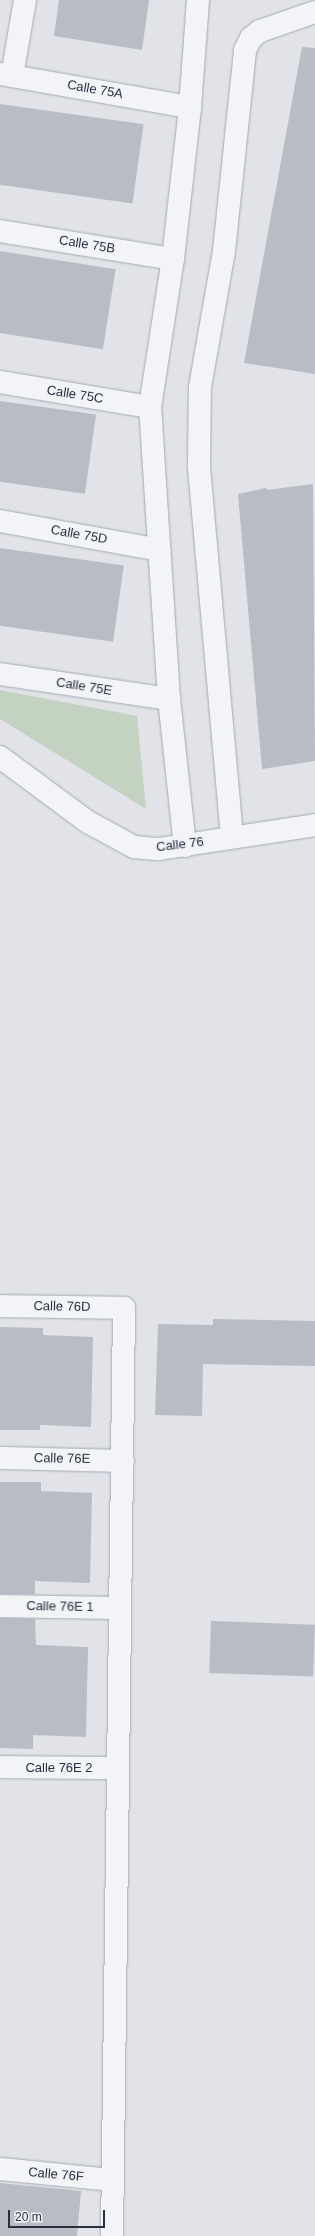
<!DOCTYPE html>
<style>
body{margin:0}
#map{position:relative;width:315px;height:2236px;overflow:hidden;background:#e1e3e9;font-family:Arial,sans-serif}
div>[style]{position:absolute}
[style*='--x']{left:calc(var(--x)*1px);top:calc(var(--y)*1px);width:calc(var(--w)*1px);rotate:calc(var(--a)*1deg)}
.green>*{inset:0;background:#c4d2c2}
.building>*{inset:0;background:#b8bcc5;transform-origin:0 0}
.roads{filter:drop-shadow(0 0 1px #a6a9b3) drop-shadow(0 0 1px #a6a9b3)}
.minor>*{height:22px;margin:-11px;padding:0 11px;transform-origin:11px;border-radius:11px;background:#f3f4f7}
span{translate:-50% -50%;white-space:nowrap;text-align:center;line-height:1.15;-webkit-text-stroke:3px #f0f2f6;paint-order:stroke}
.street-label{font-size:13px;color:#2a2f40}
.scale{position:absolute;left:8px;top:2210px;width:97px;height:18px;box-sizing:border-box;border:2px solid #2a2f40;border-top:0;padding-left:5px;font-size:12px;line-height:14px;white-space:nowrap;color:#2a2f40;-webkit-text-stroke:3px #f0f2f6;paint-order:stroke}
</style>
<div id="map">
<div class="green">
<div style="clip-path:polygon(0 690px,137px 716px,146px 809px,0 719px)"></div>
</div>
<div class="building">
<div style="clip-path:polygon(59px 0,149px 0,142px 50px,54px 36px)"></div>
<div style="clip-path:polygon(302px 47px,315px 48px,315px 374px,244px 363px)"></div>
<div style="left:0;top:104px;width:145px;height:80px;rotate:8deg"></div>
<div style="left:0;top:251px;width:117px;height:81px;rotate:9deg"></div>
<div style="left:0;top:401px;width:97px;height:80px;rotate:8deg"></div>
<div style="clip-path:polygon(313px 484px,315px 761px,262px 769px,238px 494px,266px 488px,267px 490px)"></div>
<div style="left:0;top:548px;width:125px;height:77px;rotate:8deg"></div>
<div style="clip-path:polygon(213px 1319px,315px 1321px,315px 1366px,203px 1364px,202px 1416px,155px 1415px,158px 1324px,213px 1325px)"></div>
<div style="clip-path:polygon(0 1327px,43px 1328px,43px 1335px,93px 1337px,91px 1427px,40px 1425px,40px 1430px,0 1430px)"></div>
<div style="clip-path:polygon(0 1482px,41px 1482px,41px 1491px,92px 1493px,90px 1583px,35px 1581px,35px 1594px,0 1594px)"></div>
<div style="clip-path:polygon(0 1618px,35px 1619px,36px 1645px,88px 1647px,86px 1737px,33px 1735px,33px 1749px,0 1748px)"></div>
<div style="left:211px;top:1621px;width:104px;height:52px;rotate:2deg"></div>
<div style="clip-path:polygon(0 2183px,81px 2191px,77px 2236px,0 2236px)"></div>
</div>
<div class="roads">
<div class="minor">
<div style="--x:0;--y:74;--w:193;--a:9.9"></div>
<div style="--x:12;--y:76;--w:77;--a:-80.3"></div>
<div style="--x:0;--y:231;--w:175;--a:9.2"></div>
<div style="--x:0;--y:382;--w:152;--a:9.5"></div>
<div style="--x:0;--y:521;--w:162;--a:10.3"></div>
<div style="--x:0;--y:674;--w:171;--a:8.4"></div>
<div style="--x:0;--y:757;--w:109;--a:36.5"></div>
<div style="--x:88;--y:822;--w:52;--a:28.5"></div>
<div style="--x:134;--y:847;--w:25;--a:5"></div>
<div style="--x:159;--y:849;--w:158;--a:-8.7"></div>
<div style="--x:232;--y:837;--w:374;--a:-95.1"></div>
<div style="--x:199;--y:464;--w:77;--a:-89.3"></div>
<div style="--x:200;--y:387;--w:138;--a:-80"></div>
<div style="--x:224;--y:251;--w:202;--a:-84"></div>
<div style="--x:245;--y:50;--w:13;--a:-63"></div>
<div style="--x:251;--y:38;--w:11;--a:-38"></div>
<div style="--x:260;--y:31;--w:58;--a:-19.1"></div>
<div style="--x:185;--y:846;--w:148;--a:-96.2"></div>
<div style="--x:169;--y:699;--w:293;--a:-93.7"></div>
<div style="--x:150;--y:407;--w:150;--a:-81.2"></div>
<div style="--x:173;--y:259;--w:153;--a:-83.6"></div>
<div style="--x:190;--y:107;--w:107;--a:-85.7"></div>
<div style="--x:0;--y:1306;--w:124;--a:0.9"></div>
<div style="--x:124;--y:1308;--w:928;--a:90.74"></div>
<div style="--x:0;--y:1458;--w:123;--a:1.4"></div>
<div style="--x:0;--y:1606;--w:120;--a:1"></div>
<div style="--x:0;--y:1767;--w:118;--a:0.5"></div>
<div style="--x:0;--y:2169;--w:113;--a:5.6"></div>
</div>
</div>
<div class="street-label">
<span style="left:95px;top:90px;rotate:10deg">Calle 75A</span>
<span style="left:87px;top:245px;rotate:9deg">Calle 75B</span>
<span style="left:75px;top:395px;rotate:9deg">Calle 75C</span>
<span style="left:79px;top:535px;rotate:10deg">Calle 75D</span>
<span style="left:84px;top:687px;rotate:9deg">Calle 75E</span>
<span style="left:180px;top:845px;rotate:-7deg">Calle 76</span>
<span style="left:62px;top:1307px;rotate:1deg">Calle 76D</span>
<span style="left:62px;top:1459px;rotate:1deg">Calle 76E</span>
<span style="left:60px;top:1607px;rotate:1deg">Calle 76E 1</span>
<span style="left:59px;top:1768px">Calle 76E 2</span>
<span style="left:56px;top:2175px;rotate:5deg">Calle 76F</span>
</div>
<div class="scale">20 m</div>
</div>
